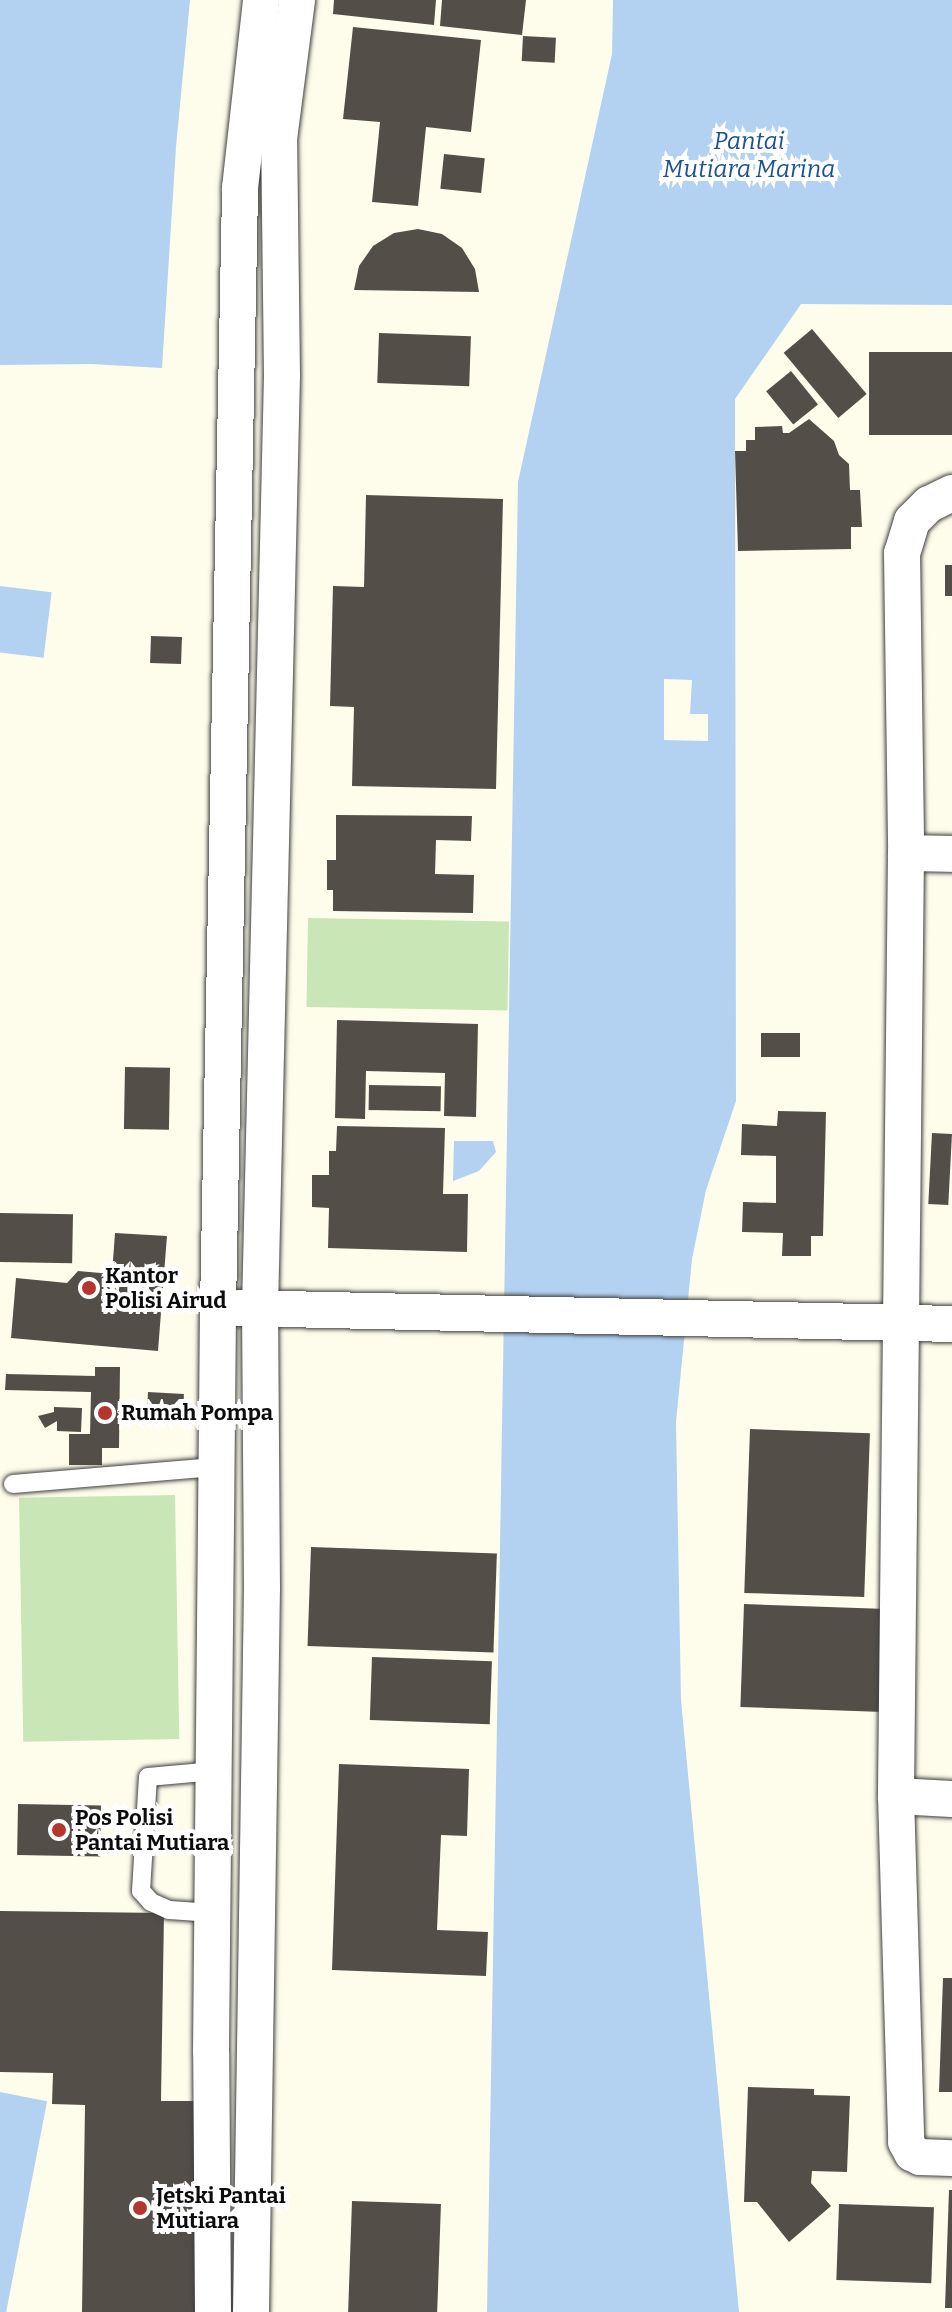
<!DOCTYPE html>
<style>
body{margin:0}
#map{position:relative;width:952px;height:2312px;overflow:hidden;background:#fefdeb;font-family:Bitter,serif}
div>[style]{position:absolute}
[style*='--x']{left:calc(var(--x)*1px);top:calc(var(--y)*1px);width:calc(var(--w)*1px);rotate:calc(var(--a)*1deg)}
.green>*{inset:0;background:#c9e6b7;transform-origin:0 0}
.water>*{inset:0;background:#b3d2f2;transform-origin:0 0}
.pier>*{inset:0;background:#fefdeb}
.building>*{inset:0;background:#544e49;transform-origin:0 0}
.roads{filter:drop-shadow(0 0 2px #3f3f3f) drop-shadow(0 0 2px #3f3f3f)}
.lane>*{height:18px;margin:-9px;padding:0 9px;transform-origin:9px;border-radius:9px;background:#fff}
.street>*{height:36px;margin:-18px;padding:0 18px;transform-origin:18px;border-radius:18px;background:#fff}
.dots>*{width:22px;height:22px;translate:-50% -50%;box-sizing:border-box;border:4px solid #fff;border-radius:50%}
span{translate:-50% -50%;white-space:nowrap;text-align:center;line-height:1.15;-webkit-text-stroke:8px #fff;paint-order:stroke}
.poi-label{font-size:22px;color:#0c0c0c;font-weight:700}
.left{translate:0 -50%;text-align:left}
.water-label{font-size:24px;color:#1c5196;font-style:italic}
</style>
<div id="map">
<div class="green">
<div style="left:308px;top:918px;width:201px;height:89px;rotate:1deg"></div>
<div style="left:175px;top:1495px;width:244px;height:156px;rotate:89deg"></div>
</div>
<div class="water">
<div style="clip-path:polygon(0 0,190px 0,176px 147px,162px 368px,91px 364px,0 365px)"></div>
<div style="clip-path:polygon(613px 0,952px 0,952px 305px,801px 304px,735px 399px,736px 1101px,706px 1190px,692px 1259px,676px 1422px,681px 1700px,739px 2312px,487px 2312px,518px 482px,612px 54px)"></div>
<div style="left:0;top:586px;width:52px;height:66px;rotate:7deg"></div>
<div style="clip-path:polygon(454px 1141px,493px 1141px,496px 1152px,479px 1171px,453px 1181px)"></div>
<div style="left:0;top:2092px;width:48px;height:220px;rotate:11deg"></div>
</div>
<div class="pier">
<div style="clip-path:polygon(664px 679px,692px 680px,690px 714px,708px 714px,708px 741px,664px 740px)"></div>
</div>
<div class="building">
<div style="clip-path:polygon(334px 0,436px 0,434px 25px,333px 14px)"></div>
<div style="clip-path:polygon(442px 0,526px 0,522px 35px,440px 26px)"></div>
<div style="clip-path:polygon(353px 27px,481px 40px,471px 132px,426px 127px,418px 206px,372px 202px,380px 122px,343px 119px)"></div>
<div style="left:523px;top:36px;width:33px;height:25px;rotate:3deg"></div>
<div style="left:444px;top:154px;width:41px;height:35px;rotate:6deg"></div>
<div style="clip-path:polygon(418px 229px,442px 234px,462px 248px,475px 269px,479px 292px,354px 290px,359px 266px,373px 246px,394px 233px)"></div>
<div style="left:812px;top:329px;width:85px;height:37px;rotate:50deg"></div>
<div style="left:379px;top:333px;width:92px;height:50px;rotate:2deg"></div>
<div style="left:869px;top:352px;width:83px;height:83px"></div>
<div style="left:791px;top:371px;width:43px;height:32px;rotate:51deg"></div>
<div style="clip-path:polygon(809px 419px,834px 441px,839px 455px,849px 464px,850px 490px,860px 490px,862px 527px,851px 527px,851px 549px,738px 551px,735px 451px,746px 451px,746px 440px,755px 440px,755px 427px,782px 426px,783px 433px,789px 433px)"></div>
<div style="clip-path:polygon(366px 495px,503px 499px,496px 789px,352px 786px,354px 707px,330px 706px,333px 586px,364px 587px)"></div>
<div style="left:945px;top:565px;width:7px;height:31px"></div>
<div style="left:151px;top:636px;width:31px;height:27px;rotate:2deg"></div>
<div style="clip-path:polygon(336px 815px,472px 816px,471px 841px,436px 840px,435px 874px,474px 875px,473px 913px,333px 911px,333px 890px,327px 890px,327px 860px,336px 860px)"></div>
<div style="clip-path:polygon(337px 1020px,478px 1024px,476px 1117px,444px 1116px,445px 1073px,366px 1071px,365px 1119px,335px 1118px)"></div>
<div style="left:761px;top:1033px;width:39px;height:24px"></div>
<div style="left:125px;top:1067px;width:45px;height:62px;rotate:1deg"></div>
<div style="left:369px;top:1085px;width:72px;height:25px;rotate:1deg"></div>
<div style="clip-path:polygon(778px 1111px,826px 1112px,823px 1236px,811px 1236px,811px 1256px,782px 1256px,783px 1233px,742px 1232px,743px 1202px,776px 1203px,776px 1156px,741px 1155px,742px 1124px,777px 1126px)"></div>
<div style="clip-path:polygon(337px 1126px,445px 1128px,443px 1194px,468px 1194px,467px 1252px,328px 1248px,329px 1208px,312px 1207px,312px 1175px,329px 1175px,329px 1151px,336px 1151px)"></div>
<div style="left:932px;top:1133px;width:20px;height:71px;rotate:3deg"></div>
<div style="left:0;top:1213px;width:73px;height:49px;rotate:1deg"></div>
<div style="clip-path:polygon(115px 1233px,167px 1236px,158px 1351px,11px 1338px,16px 1278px,67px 1283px,78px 1271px,112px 1274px)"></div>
<div style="clip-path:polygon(95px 1367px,120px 1367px,119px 1448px,102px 1448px,102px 1465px,69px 1465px,69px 1434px,90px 1434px,91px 1392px,5px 1390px,6px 1374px,95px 1376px)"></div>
<div style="left:148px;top:1392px;width:36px;height:24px;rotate:3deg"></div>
<div style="clip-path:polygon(54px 1407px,82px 1408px,81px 1432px,57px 1431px,57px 1421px,45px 1428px,38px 1416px,54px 1412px)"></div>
<div style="left:750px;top:1429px;width:120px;height:164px;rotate:2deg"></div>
<div style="left:311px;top:1547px;width:186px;height:99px;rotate:2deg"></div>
<div style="left:744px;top:1604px;width:143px;height:103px;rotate:2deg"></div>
<div style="left:372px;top:1657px;width:120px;height:63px;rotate:2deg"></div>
<div style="clip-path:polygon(339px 1764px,469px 1769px,467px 1836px,441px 1835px,437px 1930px,488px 1932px,486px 1976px,332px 1970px)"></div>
<div style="left:18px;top:1804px;width:83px;height:51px;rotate:1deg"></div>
<div style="clip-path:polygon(0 1911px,164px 1913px,161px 2101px,198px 2101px,195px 2312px,82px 2312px,85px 2105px,52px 2104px,53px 2073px,0 2072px)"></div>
<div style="clip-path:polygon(943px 1978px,952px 1978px,952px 2092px,939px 2092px)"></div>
<div style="clip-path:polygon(748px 2087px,814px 2089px,814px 2095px,850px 2096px,847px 2172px,812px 2171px,811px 2183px,831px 2206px,789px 2242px,757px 2202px,744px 2202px)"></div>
<div style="clip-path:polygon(949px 2190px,952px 2190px,952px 2308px,945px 2308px)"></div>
<div style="left:352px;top:2201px;width:89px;height:111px;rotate:2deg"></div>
<div style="left:839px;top:2204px;width:95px;height:76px;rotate:2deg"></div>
</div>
<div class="roads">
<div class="lane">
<div style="--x:13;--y:1484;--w:205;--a:-4.8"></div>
<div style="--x:213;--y:1913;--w:44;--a:-176.1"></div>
<div style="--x:169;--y:1910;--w:20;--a:-156"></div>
<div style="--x:151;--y:1902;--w:15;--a:-132"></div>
<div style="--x:141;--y:1891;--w:114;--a:-86.5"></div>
<div style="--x:148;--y:1777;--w:67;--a:-5.1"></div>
</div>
<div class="street">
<div style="--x:952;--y:493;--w:25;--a:154"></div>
<div style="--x:929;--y:504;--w:24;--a:135"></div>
<div style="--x:912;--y:521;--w:34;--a:107"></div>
<div style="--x:902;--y:553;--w:300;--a:89.2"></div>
<div style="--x:906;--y:853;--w:943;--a:90.61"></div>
<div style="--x:896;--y:1796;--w:346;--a:88.3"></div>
<div style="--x:906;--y:2142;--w:13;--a:61"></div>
<div style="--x:912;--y:2153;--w:9;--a:27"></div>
<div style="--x:920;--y:2157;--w:32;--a:2"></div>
<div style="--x:906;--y:853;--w:46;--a:1.2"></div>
<div style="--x:238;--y:1308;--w:714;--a:1.28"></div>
<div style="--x:896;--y:1796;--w:56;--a:3.1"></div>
<div style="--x:213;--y:2312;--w:260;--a:-90.4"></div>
<div style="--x:211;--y:2052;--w:745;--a:-89.46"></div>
<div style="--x:218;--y:1307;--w:1119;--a:-88.87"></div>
<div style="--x:240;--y:188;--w:189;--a:-83.6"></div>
<div style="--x:251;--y:2312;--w:724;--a:-89.13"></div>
<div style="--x:262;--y:1588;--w:279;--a:-90.4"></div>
<div style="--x:260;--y:1309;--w:933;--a:-88.65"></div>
<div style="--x:282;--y:376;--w:237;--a:-90.7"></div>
<div style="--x:279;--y:139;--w:140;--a:-82.6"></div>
</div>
</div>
<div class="dots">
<div style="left:89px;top:1288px;background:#b3372c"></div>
<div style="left:105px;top:1413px;background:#b3372c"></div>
<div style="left:59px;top:1830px;background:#b3372c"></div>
<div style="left:140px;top:2208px;background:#b3372c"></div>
</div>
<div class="poi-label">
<span class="left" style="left:105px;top:1288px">Kantor<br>Polisi Airud</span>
<span class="left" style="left:121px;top:1413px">Rumah Pompa</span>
<span class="left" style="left:75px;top:1830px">Pos Polisi<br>Pantai Mutiara</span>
<span class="left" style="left:156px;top:2208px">Jetski Pantai<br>Mutiara</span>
</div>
<div class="water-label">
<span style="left:749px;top:156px">Pantai<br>Mutiara Marina</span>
</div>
</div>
